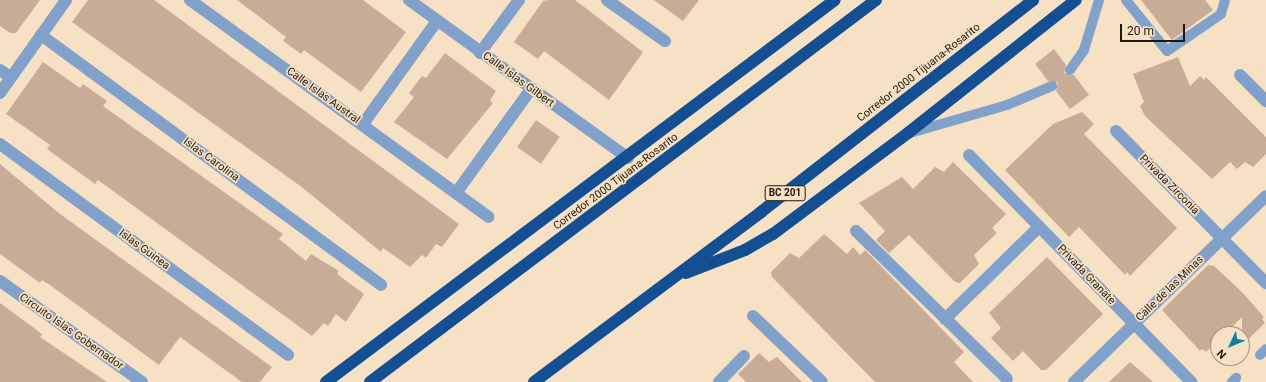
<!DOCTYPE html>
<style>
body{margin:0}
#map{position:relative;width:1266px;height:382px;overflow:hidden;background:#f7e1c5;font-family:Roboto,sans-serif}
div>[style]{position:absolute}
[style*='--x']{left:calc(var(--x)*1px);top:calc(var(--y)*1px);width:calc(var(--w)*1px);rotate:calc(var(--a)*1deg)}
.building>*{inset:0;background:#c8ac97;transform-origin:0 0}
.lane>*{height:10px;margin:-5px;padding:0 5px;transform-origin:5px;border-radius:5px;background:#81a1ca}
.street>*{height:12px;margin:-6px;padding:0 6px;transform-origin:6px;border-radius:6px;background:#81a1ca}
.highway>*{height:12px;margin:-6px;padding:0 6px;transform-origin:6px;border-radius:6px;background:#144f93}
span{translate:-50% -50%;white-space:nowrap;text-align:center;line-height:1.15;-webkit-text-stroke:3.5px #f7e1c5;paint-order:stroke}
.shield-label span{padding:1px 3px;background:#f7e1c5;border:1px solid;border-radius:3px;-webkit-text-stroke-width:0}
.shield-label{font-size:10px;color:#20180e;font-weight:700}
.street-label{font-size:11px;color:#20180e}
.north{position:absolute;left:1210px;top:326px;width:40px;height:40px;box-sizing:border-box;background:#f7e1c5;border:1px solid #a1917c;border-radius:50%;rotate:226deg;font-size:11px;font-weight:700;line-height:16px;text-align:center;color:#20180e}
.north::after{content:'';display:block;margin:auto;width:14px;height:18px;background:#147ca7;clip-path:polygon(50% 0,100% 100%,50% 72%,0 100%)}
.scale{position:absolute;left:1120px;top:24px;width:65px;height:18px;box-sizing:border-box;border:2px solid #20180e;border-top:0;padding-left:5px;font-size:12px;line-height:14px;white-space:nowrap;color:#20180e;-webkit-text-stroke:3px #f7e1c5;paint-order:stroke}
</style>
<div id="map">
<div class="building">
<div style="clip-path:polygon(0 0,40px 0,16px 33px,10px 33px,0 26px)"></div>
<div style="clip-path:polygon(88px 0,154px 0,459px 224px,442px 247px,436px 244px,426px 258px,422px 255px,410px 267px,383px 248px,381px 252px,303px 188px,72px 22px)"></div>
<div style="clip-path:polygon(237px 0,363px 0,406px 32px,361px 92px,304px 50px,301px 54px,283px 41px,286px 37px)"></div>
<div style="clip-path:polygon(548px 0,575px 0,643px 52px,609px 100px,544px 51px,538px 59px,514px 42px,543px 1px)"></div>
<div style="clip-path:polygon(654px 0,699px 0,683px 21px)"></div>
<div style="clip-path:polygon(1141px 0,1205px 0,1213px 10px,1172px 40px)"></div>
<div style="clip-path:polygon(1054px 49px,1066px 65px,1064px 73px,1074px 75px,1089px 95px,1070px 109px,1056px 91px,1058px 83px,1048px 81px,1035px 64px)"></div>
<div style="clip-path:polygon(445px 53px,496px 91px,490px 101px,493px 103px,447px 159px,394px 122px,414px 97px,409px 93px,422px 76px,426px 78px)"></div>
<div style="clip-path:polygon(1178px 57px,1190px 86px,1200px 76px,1204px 80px,1206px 77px,1266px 137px,1266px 154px,1253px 167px,1245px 162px,1237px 169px,1230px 162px,1212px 179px,1145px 116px,1140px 106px,1144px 102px,1133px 74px)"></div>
<div style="clip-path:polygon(43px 62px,80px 88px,83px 84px,107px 101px,103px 106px,283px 234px,279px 239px,306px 261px,311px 254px,339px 271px,337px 274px,364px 294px,346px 322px,336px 314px,328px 326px,324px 323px,312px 336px,98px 180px,95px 184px,47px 149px,50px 145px,6px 114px)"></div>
<div style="clip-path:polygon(1082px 112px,1094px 124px,1084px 134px,1177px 228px,1130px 276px,1127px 272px,1125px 275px,1079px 227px,1069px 237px,1005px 170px,1053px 124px)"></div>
<div style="left:536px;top:120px;width:29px;height:33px;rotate:35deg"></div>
<div style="clip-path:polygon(953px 162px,1006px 214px,992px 228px,997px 233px,974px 255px,979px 264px,960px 283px,955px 282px,909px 235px,889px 253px,876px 240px,885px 231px,859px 203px,902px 177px,913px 189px,935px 167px,944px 172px)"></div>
<div style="clip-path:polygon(0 164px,60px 214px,272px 367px,260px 382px,242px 382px,180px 337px,159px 365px,50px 285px,42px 280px,40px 283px,0 254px)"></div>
<div style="clip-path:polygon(824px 234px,847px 254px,853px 247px,860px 255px,865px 250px,878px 263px,964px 352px,954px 362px,973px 382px,875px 382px,772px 277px,771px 272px,790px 253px,799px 258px)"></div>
<div style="clip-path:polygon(1047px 257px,1103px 314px,1046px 370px,1041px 370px,1023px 351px,1013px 361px,991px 338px,1001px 328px,989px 313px)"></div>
<div style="clip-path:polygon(1208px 265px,1214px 266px,1242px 292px,1264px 317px,1262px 319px,1265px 323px,1242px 345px,1242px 317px,1225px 334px,1218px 334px,1218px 340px,1206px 352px,1202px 349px,1200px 351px,1162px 310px)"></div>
<div style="clip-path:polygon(0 303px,42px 334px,40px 337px,107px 382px,0 382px)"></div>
<div style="clip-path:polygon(759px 353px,769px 362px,777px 357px,802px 382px,746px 382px,738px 374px)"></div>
<div style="clip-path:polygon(1130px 362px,1153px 382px,1109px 382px)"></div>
</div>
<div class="lane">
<div style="--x:1126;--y:0;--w:65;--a:51.2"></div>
<div style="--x:1167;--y:51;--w:65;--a:-34.4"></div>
<div style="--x:1221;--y:14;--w:15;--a:-74"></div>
<div style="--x:1070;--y:70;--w:24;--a:-55"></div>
<div style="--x:1084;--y:50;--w:52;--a:-73.3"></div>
<div style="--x:910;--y:133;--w:101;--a:-16.1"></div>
<div style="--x:1007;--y:105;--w:49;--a:-22.9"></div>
<div style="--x:1260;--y:355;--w:8;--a:-45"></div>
<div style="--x:1232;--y:382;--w:6;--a:-45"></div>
</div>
<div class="street">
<div style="--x:190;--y:0;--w:369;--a:36"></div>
<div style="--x:409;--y:0;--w:270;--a:35.8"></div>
<div style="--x:607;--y:0;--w:71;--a:35.3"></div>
<div style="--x:41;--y:35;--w:422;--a:36.3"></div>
<div style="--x:480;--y:53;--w:66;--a:-53.7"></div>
<div style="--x:0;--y:70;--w:12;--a:35"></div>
<div style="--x:1240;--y:75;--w:37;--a:45"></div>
<div style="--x:0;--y:93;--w:114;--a:-54.6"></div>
<div style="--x:363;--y:124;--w:127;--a:-54.3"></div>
<div style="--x:1116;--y:131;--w:214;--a:45.4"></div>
<div style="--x:0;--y:144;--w:357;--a:36.2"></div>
<div style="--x:969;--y:155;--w:318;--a:45.6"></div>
<div style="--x:456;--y:193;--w:128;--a:-54.2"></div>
<div style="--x:856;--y:231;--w:211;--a:44.4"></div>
<div style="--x:0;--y:281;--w:174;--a:35.4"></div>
<div style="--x:753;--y:316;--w:95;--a:43.7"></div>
<div style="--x:945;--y:319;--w:132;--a:-44.4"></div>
<div style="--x:719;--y:382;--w:36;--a:-46"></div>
<div style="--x:1074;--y:382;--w:267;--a:-44.1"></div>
</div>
<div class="highway">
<div style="--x:686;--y:273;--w:63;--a:-21.3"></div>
<div style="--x:745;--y:250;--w:32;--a:-30"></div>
<div style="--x:773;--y:234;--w:169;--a:-36.8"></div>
<div style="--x:908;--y:133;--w:214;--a:-38.4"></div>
<div style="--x:326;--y:382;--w:636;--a:-36.89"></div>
<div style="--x:370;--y:382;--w:634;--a:-37.05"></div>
<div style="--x:534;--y:382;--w:284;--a:-36.8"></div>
<div style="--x:761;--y:212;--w:345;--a:-37.9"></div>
</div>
<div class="shield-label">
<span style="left:785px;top:193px">BC 201</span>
</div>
<div class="street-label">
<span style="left:919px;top:73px;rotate:-38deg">Corredor 2000 Tijuana-Rosarito</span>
<span style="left:518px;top:80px;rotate:36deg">Calle Islas Gilbert</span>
<span style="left:323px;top:96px;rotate:36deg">Calle Islas Austral</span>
<span style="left:211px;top:160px;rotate:36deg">Islas Carolina</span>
<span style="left:616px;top:182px;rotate:-37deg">Corredor 2000 Tijuana-Rosarito</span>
<span style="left:1169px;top:185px;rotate:45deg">Privada Zirconia</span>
<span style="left:144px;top:250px;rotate:36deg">Islas Guinea</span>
<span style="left:1086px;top:275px;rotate:46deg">Privada Granate</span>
<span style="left:1170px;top:289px;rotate:-44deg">Calle de las Minas</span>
<span style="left:71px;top:332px;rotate:35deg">Circuito Islas Gobernador</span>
</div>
<div class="north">N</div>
<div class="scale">20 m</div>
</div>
